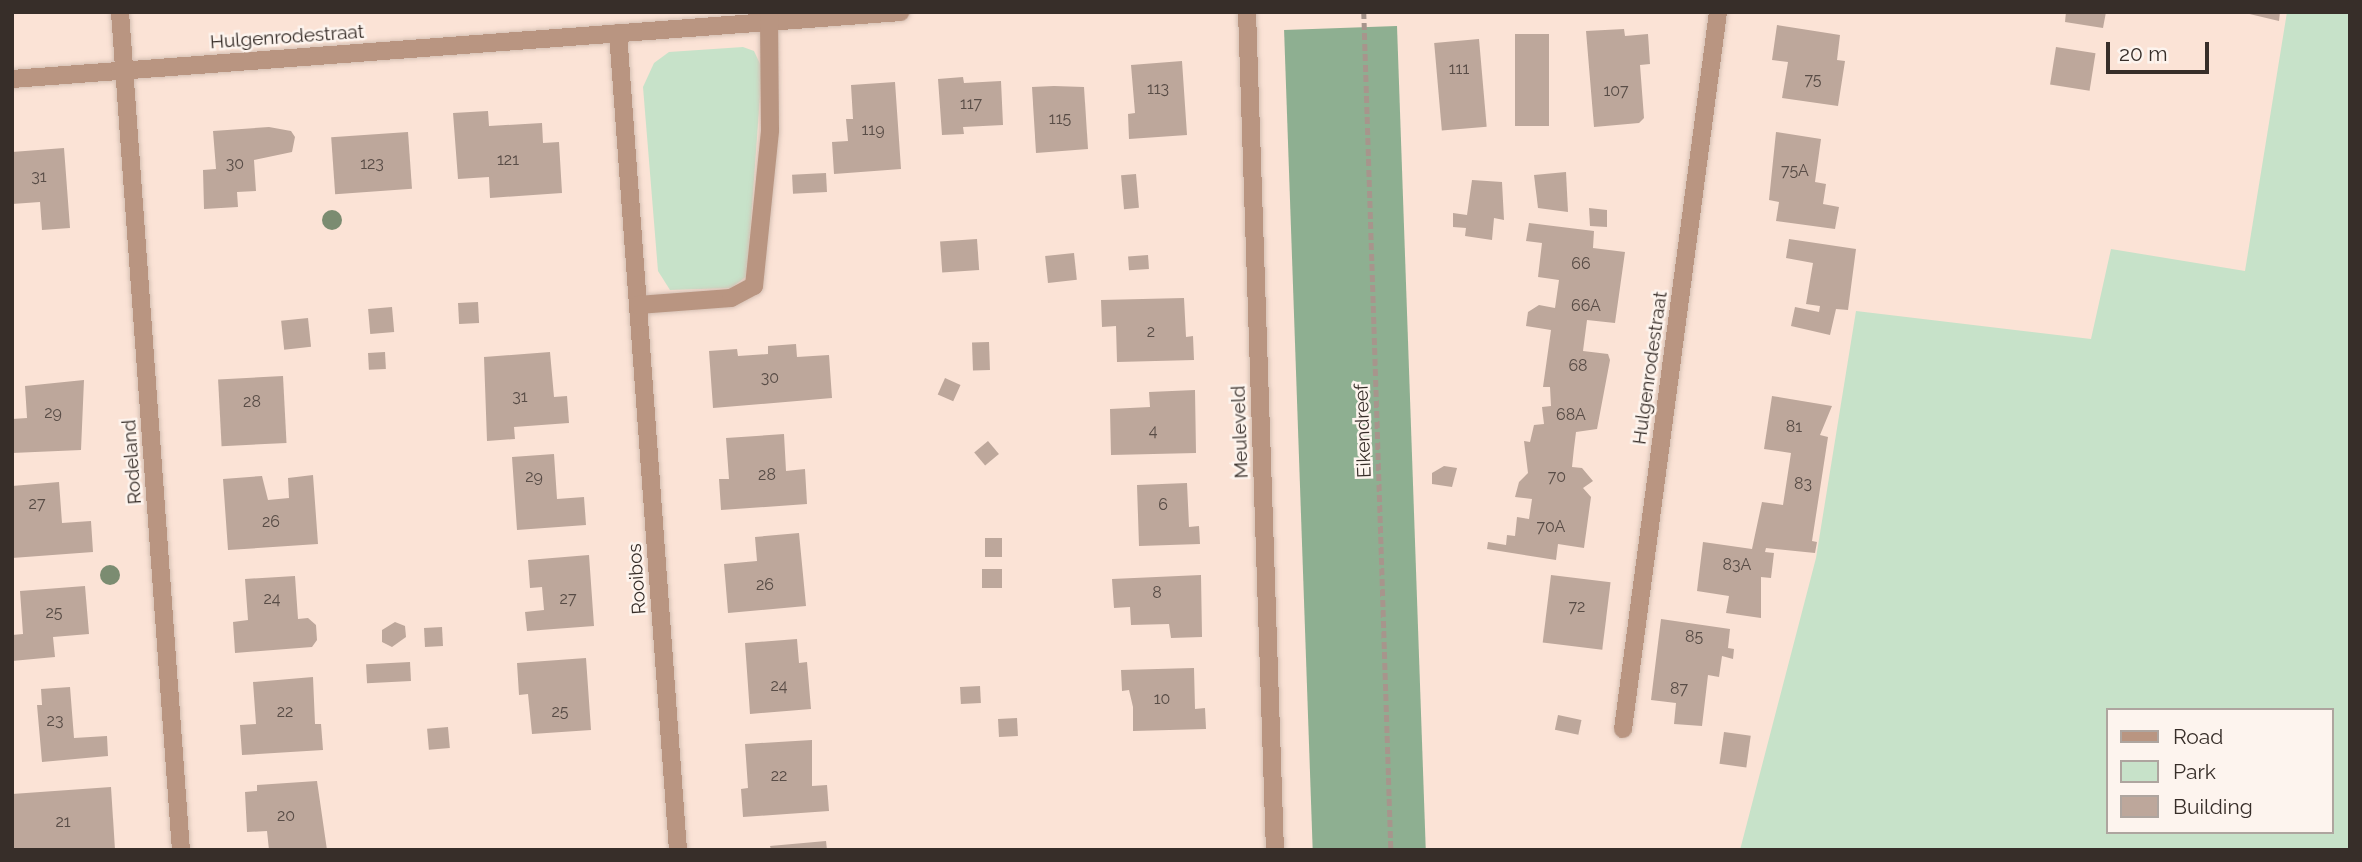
<!DOCTYPE html>
<style>
body{margin:0}
#map{position:relative;width:2362px;height:862px;overflow:hidden;background:#fbe3d6;font-family:Raleway,sans-serif}
div>[style]{position:absolute}
[style*='--x']{left:calc(var(--x)*1px);top:calc(var(--y)*1px);width:calc(var(--w)*1px);rotate:calc(var(--a)*1deg)}
.green>*{inset:0;background:#c7e2c9}
.forest>*{inset:0;background:#8eaf91;transform-origin:0 0}
.building>*{inset:0;background:#bda79b;transform-origin:0 0}
.path>*{height:4.5px;margin-top:-2.25px;transform-origin:0;background:repeating-linear-gradient(90deg,#a7958c 0 7px,transparent 0 10.5px)}
.roads{filter:drop-shadow(0 0 2px #d4bfb3) drop-shadow(0 0 2px #d4bfb3)}
.minor>*{height:18px;margin:-9px;padding:0 9px;transform-origin:9px;border-radius:9px;background:#b99581}
.trees>*{width:20px;height:20px;margin:-10px;border-radius:50%;background:#7b8c71}
span{translate:-50% -50%;white-space:nowrap;text-align:center;line-height:1.15;-webkit-text-stroke:5px #fdf4ee;paint-order:stroke}
.number-label{font-size:16px;color:#584c46}
.number-label span{-webkit-text-stroke-width:0}
.street-label{font-size:19px;color:#372e29}
.frame{position:absolute;inset:0;border:14px solid #372e29;pointer-events:none}
.legend{position:absolute;left:2106px;top:708px;width:228px;height:126px;box-sizing:border-box;background:#fdf4ee;border:2px solid #aea59f;margin:0;padding:9px 12px;list-style:none;font-size:21px;color:#372e29}
.legend li{display:flex;align-items:center;gap:14px;height:35px}
.legend b{width:35px;border:2px solid #aea59f}
.scale{position:absolute;left:2106px;top:42px;width:103px;height:32px;box-sizing:border-box;border:4px solid #372e29;border-top:0;padding-left:9px;font-size:21px;line-height:24px;white-space:nowrap;color:#372e29;-webkit-text-stroke:5px #fdf4ee;paint-order:stroke}
</style>
<div id="map">
<div class="green">
<div style="clip-path:polygon(evenodd,2287px 12px,2350px 12px,2350px 850px,1740px 850px,1816px 558px,1856px 311px,2091px 339px,2111px 249px,2245px 271px,2287px 12px,2108px 710px,2332px 710px,2332px 832px,2108px 832px,2108px 710px)"></div>
<div style="clip-path:polygon(743px 47px,754px 51px,762px 68px,747px 276px,731px 288px,670px 290px,658px 271px,643px 87px,654px 63px,669px 52px)"></div>
</div>
<div class="forest">
<div style="left:1397px;top:26px;width:824px;height:113px;rotate:88deg"></div>
</div>
<div class="building">
<div style="clip-path:polygon(2066px 12px,2106px 12px,2103px 28px,2065px 22px)"></div>
<div style="clip-path:polygon(2241px 12px,2280px 12px,2279px 21px)"></div>
<div style="clip-path:polygon(1777px 25px,1840px 35px,1837px 60px,1845px 61px,1838px 106px,1782px 98px,1788px 62px,1772px 60px)"></div>
<div style="clip-path:polygon(1624px 29px,1625px 36px,1648px 34px,1650px 64px,1640px 65px,1644px 118px,1639px 123px,1594px 127px,1586px 31px)"></div>
<div style="left:1515px;top:34px;width:34px;height:92px"></div>
<div style="left:1479px;top:39px;width:88px;height:45px;rotate:85deg"></div>
<div style="left:2056px;top:47px;width:40px;height:38px;rotate:9deg"></div>
<div style="clip-path:polygon(1182px 61px,1187px 135px,1129px 139px,1128px 114px,1135px 113px,1131px 65px)"></div>
<div style="clip-path:polygon(963px 77px,964px 83px,1001px 81px,1003px 125px,963px 127px,964px 134px,942px 135px,938px 79px)"></div>
<div style="clip-path:polygon(895px 82px,901px 169px,834px 174px,832px 142px,848px 141px,846px 119px,853px 119px,851px 85px)"></div>
<div style="clip-path:polygon(1054px 86px,1084px 87px,1088px 149px,1036px 153px,1032px 87px)"></div>
<div style="clip-path:polygon(488px 111px,489px 126px,542px 123px,543px 143px,559px 142px,562px 193px,490px 198px,489px 177px,458px 179px,453px 113px)"></div>
<div style="clip-path:polygon(269px 127px,291px 131px,295px 137px,292px 152px,254px 160px,256px 191px,237px 192px,238px 207px,204px 209px,203px 170px,216px 169px,213px 131px)"></div>
<div style="left:408px;top:132px;width:57px;height:77px;rotate:86deg"></div>
<div style="clip-path:polygon(1776px 132px,1821px 139px,1815px 182px,1826px 184px,1823px 204px,1839px 207px,1835px 229px,1776px 221px,1779px 202px,1769px 200px)"></div>
<div style="clip-path:polygon(64px 148px,70px 228px,42px 230px,40px 202px,12px 204px,12px 152px)"></div>
<div style="clip-path:polygon(1566px 172px,1568px 212px,1538px 208px,1534px 175px)"></div>
<div style="left:826px;top:173px;width:19px;height:34px;rotate:87deg"></div>
<div style="left:1136px;top:174px;width:34px;height:15px;rotate:85deg"></div>
<div style="clip-path:polygon(1472px 180px,1502px 182px,1504px 220px,1494px 218px,1492px 240px,1465px 236px,1466px 228px,1453px 227px,1453px 213px,1467px 215px)"></div>
<div style="clip-path:polygon(1589px 208px,1607px 210px,1607px 227px,1590px 226px)"></div>
<div style="clip-path:polygon(1529px 223px,1594px 231px,1593px 248px,1625px 252px,1615px 323px,1587px 320px,1583px 351px,1608px 354px,1610px 360px,1597px 429px,1576px 432px,1574px 448px,1572px 467px,1582px 468px,1593px 481px,1583px 488px,1591px 497px,1584px 548px,1558px 544px,1556px 560px,1487px 549px,1488px 542px,1506px 545px,1507px 535px,1515px 536px,1517px 517px,1529px 519px,1532px 499px,1515px 497px,1519px 482px,1528px 473px,1524px 441px,1530px 442px,1534px 425px,1544px 424px,1542px 407px,1551px 406px,1550px 387px,1543px 387px,1551px 330px,1526px 326px,1528px 312px,1539px 305px,1555px 308px,1559px 280px,1538px 277px,1542px 243px,1526px 241px)"></div>
<div style="left:977px;top:239px;width:31px;height:37px;rotate:86deg"></div>
<div style="clip-path:polygon(1789px 239px,1856px 249px,1848px 310px,1836px 309px,1830px 335px,1791px 326px,1795px 307px,1819px 312px,1820px 306px,1806px 304px,1813px 263px,1786px 258px)"></div>
<div style="left:1074px;top:253px;width:27px;height:29px;rotate:84deg"></div>
<div style="left:1148px;top:255px;width:14px;height:20px;rotate:86deg"></div>
<div style="clip-path:polygon(1184px 298px,1186px 337px,1193px 336px,1194px 360px,1117px 362px,1116px 326px,1102px 327px,1101px 300px)"></div>
<div style="left:478px;top:302px;width:21px;height:20px;rotate:87deg"></div>
<div style="left:392px;top:307px;width:25px;height:24px;rotate:85deg"></div>
<div style="left:308px;top:318px;width:29px;height:27px;rotate:84deg"></div>
<div style="left:989px;top:342px;width:28px;height:17px;rotate:88deg"></div>
<div style="clip-path:polygon(796px 344px,797px 357px,829px 355px,832px 398px,713px 408px,709px 351px,737px 349px,738px 356px,768px 354px,768px 346px)"></div>
<div style="left:385px;top:352px;width:17px;height:17px;rotate:87deg"></div>
<div style="clip-path:polygon(550px 352px,554px 397px,567px 396px,569px 423px,514px 427px,515px 439px,487px 441px,484px 357px)"></div>
<div style="left:283px;top:376px;width:67px;height:65px;rotate:87deg"></div>
<div style="left:945px;top:378px;width:17px;height:18px;rotate:24deg"></div>
<div style="clip-path:polygon(84px 380px,81px 450px,12px 453px,12px 419px,27px 418px,25px 386px)"></div>
<div style="clip-path:polygon(1195px 390px,1196px 453px,1111px 455px,1110px 409px,1150px 407px,1149px 392px)"></div>
<div style="clip-path:polygon(1772px 396px,1832px 406px,1820px 435px,1828px 437px,1812px 541px,1817px 542px,1815px 553px,1766px 548px,1765px 552px,1774px 553px,1771px 578px,1761px 577px,1761px 618px,1726px 613px,1729px 596px,1697px 591px,1703px 542px,1752px 549px,1762px 502px,1783px 505px,1791px 453px,1764px 449px)"></div>
<div style="clip-path:polygon(784px 434px,786px 471px,805px 469px,807px 504px,721px 510px,719px 479px,729px 479px,726px 438px)"></div>
<div style="left:988px;top:441px;width:17px;height:18px;rotate:50deg"></div>
<div style="clip-path:polygon(554px 454px,557px 499px,584px 497px,586px 525px,517px 530px,512px 457px)"></div>
<div style="clip-path:polygon(1444px 466px,1457px 468px,1452px 487px,1432px 484px,1432px 473px)"></div>
<div style="clip-path:polygon(313px 475px,318px 544px,228px 550px,223px 479px,262px 476px,268px 500px,289px 498px,288px 478px)"></div>
<div style="clip-path:polygon(59px 482px,62px 523px,91px 521px,93px 552px,12px 558px,12px 486px)"></div>
<div style="clip-path:polygon(1187px 483px,1189px 527px,1199px 526px,1200px 544px,1139px 546px,1137px 485px)"></div>
<div style="clip-path:polygon(799px 533px,806px 606px,728px 613px,724px 564px,757px 561px,755px 537px)"></div>
<div style="left:985px;top:538px;width:17px;height:19px"></div>
<div style="clip-path:polygon(589px 555px,594px 626px,527px 631px,525px 612px,544px 610px,542px 587px,530px 588px,528px 560px)"></div>
<div style="left:982px;top:569px;width:20px;height:19px"></div>
<div style="clip-path:polygon(1201px 575px,1202px 637px,1171px 638px,1169px 624px,1131px 625px,1130px 607px,1114px 608px,1112px 579px)"></div>
<div style="left:1551px;top:575px;width:60px;height:68px;rotate:7deg"></div>
<div style="clip-path:polygon(295px 576px,298px 619px,308px 618px,316px 625px,317px 640px,312px 647px,235px 653px,233px 622px,248px 620px,245px 579px)"></div>
<div style="clip-path:polygon(85px 586px,89px 634px,53px 637px,55px 657px,12px 661px,12px 635px,23px 634px,20px 591px)"></div>
<div style="clip-path:polygon(1661px 619px,1730px 629px,1728px 648px,1734px 649px,1733px 659px,1722px 656px,1719px 677px,1708px 675px,1702px 726px,1674px 724px,1676px 703px,1651px 700px)"></div>
<div style="clip-path:polygon(395px 622px,405px 626px,406px 637px,392px 647px,382px 642px,382px 630px)"></div>
<div style="left:442px;top:627px;width:19px;height:18px;rotate:87deg"></div>
<div style="clip-path:polygon(797px 639px,799px 663px,807px 662px,811px 709px,750px 714px,745px 643px)"></div>
<div style="clip-path:polygon(586px 658px,591px 730px,532px 734px,528px 694px,519px 695px,517px 663px)"></div>
<div style="left:410px;top:662px;width:19px;height:44px;rotate:87deg"></div>
<div style="clip-path:polygon(1194px 668px,1195px 709px,1205px 708px,1206px 729px,1133px 731px,1133px 707px,1129px 690px,1122px 691px,1121px 670px)"></div>
<div style="clip-path:polygon(313px 677px,315px 724px,321px 724px,323px 750px,242px 755px,240px 725px,256px 724px,253px 682px)"></div>
<div style="left:980px;top:686px;width:17px;height:20px;rotate:87deg"></div>
<div style="clip-path:polygon(70px 687px,74px 738px,107px 736px,108px 756px,42px 762px,37px 705px,42px 705px,41px 689px)"></div>
<div style="left:1558px;top:715px;width:24px;height:15px;rotate:12deg"></div>
<div style="left:1017px;top:718px;width:18px;height:19px;rotate:87deg"></div>
<div style="left:448px;top:727px;width:21px;height:21px;rotate:85deg"></div>
<div style="left:1724px;top:732px;width:27px;height:32px;rotate:8deg"></div>
<div style="clip-path:polygon(812px 740px,812px 786px,827px 785px,829px 811px,743px 817px,741px 789px,748px 788px,745px 744px)"></div>
<div style="clip-path:polygon(317px 781px,327px 850px,269px 850px,267px 831px,247px 832px,245px 792px,257px 791px,257px 785px)"></div>
<div style="clip-path:polygon(111px 787px,115px 850px,12px 850px,12px 794px)"></div>
<div style="clip-path:polygon(826px 841px,827px 850px,771px 850px,770px 846px)"></div>
</div>
<div class="path">
<div style="--x:1364;--y:12;--w:838;--a:88.15"></div>
</div>
<div class="roads">
<div class="minor">
<div style="--x:120;--y:12;--w:840;--a:85.84"></div>
<div style="--x:1247;--y:12;--w:838;--a:88.09"></div>
<div style="--x:618;--y:33;--w:819;--a:85.8"></div>
<div style="--x:12;--y:79;--w:891;--a:-4.31"></div>
<div style="--x:638;--y:305;--w:93;--a:-4.3"></div>
<div style="--x:731;--y:298;--w:26;--a:-28"></div>
<div style="--x:754;--y:286;--w:157;--a:-84.1"></div>
<div style="--x:770;--y:130;--w:118;--a:-90.5"></div>
<div style="--x:1623;--y:729;--w:723;--a:-82.45"></div>
</div>
</div>
<div class="trees">
<div style="left:332px;top:220px"></div>
<div style="left:110px;top:575px"></div>
</div>
<div class="number-label">
<span style="left:1459px;top:69px">111</span>
<span style="left:1813px;top:80px">75</span>
<span style="left:1158px;top:89px">113</span>
<span style="left:1616px;top:91px">107</span>
<span style="left:971px;top:104px">117</span>
<span style="left:1060px;top:119px">115</span>
<span style="left:873px;top:130px">119</span>
<span style="left:508px;top:160px">121</span>
<span style="left:235px;top:164px">30</span>
<span style="left:372px;top:164px">123</span>
<span style="left:1795px;top:171px">75A</span>
<span style="left:39px;top:177px">31</span>
<span style="left:1581px;top:264px">66</span>
<span style="left:1586px;top:306px">66A</span>
<span style="left:1151px;top:332px">2</span>
<span style="left:1578px;top:366px">68</span>
<span style="left:770px;top:378px">30</span>
<span style="left:520px;top:397px">31</span>
<span style="left:252px;top:402px">28</span>
<span style="left:53px;top:413px">29</span>
<span style="left:1571px;top:415px">68A</span>
<span style="left:1794px;top:427px">81</span>
<span style="left:1153px;top:431px">4</span>
<span style="left:767px;top:475px">28</span>
<span style="left:534px;top:477px">29</span>
<span style="left:1557px;top:477px">70</span>
<span style="left:1803px;top:484px">83</span>
<span style="left:37px;top:504px">27</span>
<span style="left:1163px;top:505px">6</span>
<span style="left:271px;top:522px">26</span>
<span style="left:1551px;top:527px">70A</span>
<span style="left:1737px;top:565px">83A</span>
<span style="left:765px;top:585px">26</span>
<span style="left:1157px;top:593px">8</span>
<span style="left:272px;top:599px">24</span>
<span style="left:568px;top:599px">27</span>
<span style="left:1577px;top:607px">72</span>
<span style="left:54px;top:613px">25</span>
<span style="left:1694px;top:637px">85</span>
<span style="left:779px;top:686px">24</span>
<span style="left:1679px;top:689px">87</span>
<span style="left:1162px;top:699px">10</span>
<span style="left:285px;top:712px">22</span>
<span style="left:560px;top:712px">25</span>
<span style="left:55px;top:721px">23</span>
<span style="left:779px;top:776px">22</span>
<span style="left:286px;top:816px">20</span>
<span style="left:63px;top:822px">21</span>
</div>
<div class="street-label">
<span style="left:287px;top:37px;rotate:-4deg">Hulgenrodestraat</span>
<span style="left:1650px;top:368px;rotate:-82deg">Hulgenrodestraat</span>
<span style="left:1363px;top:431px;rotate:-92deg">Eikendreef</span>
<span style="left:1240px;top:432px;rotate:-92deg">Meuleveld</span>
<span style="left:132px;top:462px;rotate:-94deg">Rodeland</span>
<span style="left:637px;top:579px;rotate:-94deg">Rooibos</span>
</div>
<div class="frame"></div>
<ul class="legend">
<li><b style="height:9px;background:#b99581"></b>Road</li>
<li><b style="height:19px;background:#c7e2c9"></b>Park</li>
<li><b style="height:19px;background:#bda79b"></b>Building</li>
</ul>
<div class="scale">20 m</div>
</div>
